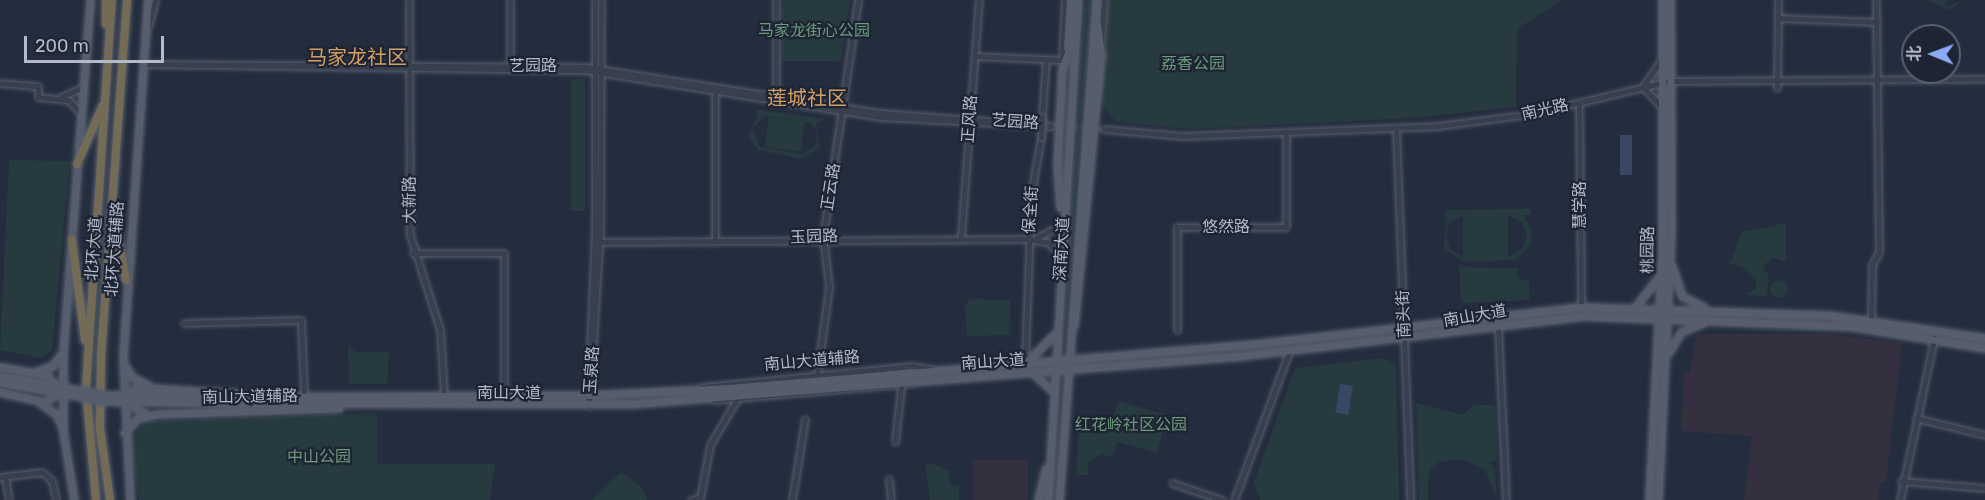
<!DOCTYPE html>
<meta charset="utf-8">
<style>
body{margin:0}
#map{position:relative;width:1985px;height:500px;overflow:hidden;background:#242d3e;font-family:Rubik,"Noto Sans SC",sans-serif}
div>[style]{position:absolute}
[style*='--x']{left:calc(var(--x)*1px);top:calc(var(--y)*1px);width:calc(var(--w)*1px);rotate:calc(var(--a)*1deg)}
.medical>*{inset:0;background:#34303f;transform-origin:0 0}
.green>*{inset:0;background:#263a3f;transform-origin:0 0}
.round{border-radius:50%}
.water>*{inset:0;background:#394765;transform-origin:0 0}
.minor-tunnel>*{height:5px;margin-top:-2.5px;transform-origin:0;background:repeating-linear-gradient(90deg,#3a4253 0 5px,transparent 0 7.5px)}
.roads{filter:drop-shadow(0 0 2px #565d6c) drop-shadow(0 0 2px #565d6c)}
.minor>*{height:5px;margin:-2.5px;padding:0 2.5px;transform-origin:2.5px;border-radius:2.5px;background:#383f4e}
.major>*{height:7px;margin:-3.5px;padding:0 3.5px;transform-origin:3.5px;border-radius:3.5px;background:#565e6e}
.highway>*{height:8px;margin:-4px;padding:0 4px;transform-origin:4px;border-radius:4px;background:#746b56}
.bridges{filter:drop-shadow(0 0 2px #565d6c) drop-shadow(0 0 2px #565d6c)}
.minor-bridge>*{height:5px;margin:-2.5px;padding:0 2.5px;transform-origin:2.5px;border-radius:2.5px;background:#383f4e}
.major-bridge>*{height:7px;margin:-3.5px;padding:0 3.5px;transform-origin:3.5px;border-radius:3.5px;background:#565e6e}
span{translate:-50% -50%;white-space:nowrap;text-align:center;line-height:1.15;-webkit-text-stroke:4.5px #1d2433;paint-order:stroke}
.park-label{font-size:16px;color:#6c9a7b}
.street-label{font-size:16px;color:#b4bac9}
.quarter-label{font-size:20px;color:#d49f65}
.north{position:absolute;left:1901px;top:24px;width:60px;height:60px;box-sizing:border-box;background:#1d2433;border:2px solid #59606f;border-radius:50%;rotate:271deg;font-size:16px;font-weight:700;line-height:24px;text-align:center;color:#b4bac9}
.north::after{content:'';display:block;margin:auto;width:21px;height:27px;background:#8cabf7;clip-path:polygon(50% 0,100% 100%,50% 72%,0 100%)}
.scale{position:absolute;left:24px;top:36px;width:140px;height:27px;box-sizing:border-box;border:3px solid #b4bac9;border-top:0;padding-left:8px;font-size:18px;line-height:21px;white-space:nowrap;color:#b4bac9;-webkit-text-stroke:4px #1d2433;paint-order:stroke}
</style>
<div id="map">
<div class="medical">
<div style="clip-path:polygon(1696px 334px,1827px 334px,1902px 343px,1886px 482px,1881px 482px,1878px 500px,1744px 500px,1752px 436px,1681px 431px,1684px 372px,1690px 372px)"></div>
<div style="left:973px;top:460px;width:55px;height:40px"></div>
</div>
<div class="green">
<div style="clip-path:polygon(783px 0,850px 0,841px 61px,782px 61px)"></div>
<div style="clip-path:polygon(1085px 0,1091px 0,1064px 348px,1067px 270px)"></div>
<div style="clip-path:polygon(1109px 0,1562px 0,1517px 29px,1516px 107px,1414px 118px,1189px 129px,1116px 122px,1100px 103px)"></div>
<div style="clip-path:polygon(1926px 0,1947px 0,1945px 5px,1950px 6px,1964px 0,1950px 10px)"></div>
<div style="left:571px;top:79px;width:14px;height:132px"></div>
<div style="clip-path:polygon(evenodd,754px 109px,826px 119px,816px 123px,820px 147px,802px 159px,758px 150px,748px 136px,758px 114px,754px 109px,765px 116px,810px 123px,817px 131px,816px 145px,802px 154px,760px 147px,753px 128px,765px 116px)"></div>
<div style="left:769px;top:117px;width:36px;height:30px;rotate:8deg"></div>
<div style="clip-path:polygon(9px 160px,70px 161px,52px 350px,43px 358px,0 350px)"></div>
<div style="clip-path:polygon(evenodd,1530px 209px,1530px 215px,1523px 215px,1531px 228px,1531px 245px,1516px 260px,1465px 262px,1444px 249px,1446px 210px,1530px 209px,1463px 215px,1463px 257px,1450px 249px,1446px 234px,1450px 223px,1463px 215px,1530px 209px,1508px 215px,1522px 222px,1527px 235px,1523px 248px,1508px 257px,1508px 215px)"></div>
<div style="clip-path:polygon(1786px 223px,1786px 262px,1772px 258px,1763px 266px,1769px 277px,1767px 296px,1744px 295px,1756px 289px,1756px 279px,1743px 267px,1722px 261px,1732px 261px,1741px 232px)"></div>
<div style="clip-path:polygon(1459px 267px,1517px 268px,1518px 278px,1529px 281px,1529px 300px,1461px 303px)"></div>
<div class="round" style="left:1770px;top:280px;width:18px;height:18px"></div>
<div style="clip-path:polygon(970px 299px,1010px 300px,1011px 335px,967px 336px,965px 305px)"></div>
<div style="clip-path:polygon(348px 345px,356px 352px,389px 352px,387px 384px,349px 384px)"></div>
<div style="clip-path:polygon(1383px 358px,1396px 364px,1399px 500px,1260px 500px,1254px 482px,1295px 368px)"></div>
<div style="clip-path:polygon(1118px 401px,1167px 415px,1157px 453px,1117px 442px,1112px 457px,1102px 454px,1089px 461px,1088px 475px,1076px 475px,1080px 422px,1109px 431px)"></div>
<div style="clip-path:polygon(1416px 403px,1463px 415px,1473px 405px,1495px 405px,1497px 461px,1489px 461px,1495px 470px,1497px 500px,1485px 469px,1464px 460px,1440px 461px,1429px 470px,1428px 500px,1419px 500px)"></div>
<div style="clip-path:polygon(377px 413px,377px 464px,495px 464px,490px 500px,139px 500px,130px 439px,145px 421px)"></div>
<div style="clip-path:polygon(932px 463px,949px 471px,950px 485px,959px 485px,959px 500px,930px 500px,925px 464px)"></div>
<div style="clip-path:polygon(621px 472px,643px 488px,647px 500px,592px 500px)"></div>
</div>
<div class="water">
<div style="left:1620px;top:135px;width:12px;height:40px"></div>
<div style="left:1340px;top:384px;width:13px;height:29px;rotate:9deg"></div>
</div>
<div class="minor-tunnel">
<div style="--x:1051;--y:126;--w:53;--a:3.2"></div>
</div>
<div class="roads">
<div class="minor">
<div style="--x:409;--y:0;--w:235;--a:89.8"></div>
<div style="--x:410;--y:235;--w:100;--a:72.5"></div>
<div style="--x:440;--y:330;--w:65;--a:86.5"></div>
<div style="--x:1778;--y:18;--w:99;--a:2.3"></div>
<div style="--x:148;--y:27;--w:28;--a:-75"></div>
<div style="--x:1101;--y:41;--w:41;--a:-85.8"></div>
<div style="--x:975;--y:56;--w:87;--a:2.6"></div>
<div style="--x:1062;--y:61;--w:61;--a:-87.2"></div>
<div style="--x:144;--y:64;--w:443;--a:0.4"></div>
<div style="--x:587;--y:67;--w:299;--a:8.9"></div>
<div style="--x:882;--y:113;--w:169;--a:4.4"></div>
<div style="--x:144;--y:64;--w:440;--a:0.8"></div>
<div style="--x:584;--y:70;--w:301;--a:9"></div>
<div style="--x:881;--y:117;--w:170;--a:3"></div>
<div style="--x:510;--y:66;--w:66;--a:-90"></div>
<div style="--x:0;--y:83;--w:38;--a:5"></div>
<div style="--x:38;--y:86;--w:11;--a:90"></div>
<div style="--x:38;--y:97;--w:30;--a:6"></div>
<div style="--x:68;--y:100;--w:18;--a:45"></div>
<div style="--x:1644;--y:85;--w:29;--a:-55"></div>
<div style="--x:1643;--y:87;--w:26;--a:47"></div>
<div style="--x:1777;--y:88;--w:88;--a:-89.3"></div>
<div style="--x:61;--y:97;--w:24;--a:-24"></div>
<div style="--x:776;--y:97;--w:97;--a:-90"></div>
<div style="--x:1579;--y:103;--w:204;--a:89.4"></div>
<div style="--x:1042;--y:117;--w:58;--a:-86.1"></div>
<div style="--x:1104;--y:129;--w:79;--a:5.1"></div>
<div style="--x:1183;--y:136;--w:255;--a:-2.2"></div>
<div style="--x:1438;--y:126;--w:94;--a:-7.4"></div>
<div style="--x:1531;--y:114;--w:143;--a:-13.4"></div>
<div style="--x:1670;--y:81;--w:315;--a:-0.4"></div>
<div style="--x:1396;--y:129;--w:371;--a:87.8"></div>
<div style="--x:961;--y:237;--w:238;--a:-85.7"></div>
<div style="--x:1036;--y:238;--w:30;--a:-27"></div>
<div style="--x:715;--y:241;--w:154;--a:-90"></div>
<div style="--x:595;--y:242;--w:434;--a:-0.4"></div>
<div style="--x:1029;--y:239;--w:20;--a:11"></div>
<div style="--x:1049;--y:243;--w:18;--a:49"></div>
<div style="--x:413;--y:253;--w:91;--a:0"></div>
<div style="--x:504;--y:253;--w:142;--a:90"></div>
<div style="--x:1871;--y:320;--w:55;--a:-89"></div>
<div style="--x:1872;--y:265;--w:15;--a:-62"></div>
<div style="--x:1879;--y:252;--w:252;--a:-90.7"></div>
<div style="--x:184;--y:323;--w:117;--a:-1.5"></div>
<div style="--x:301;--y:320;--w:76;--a:87.7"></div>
<div style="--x:1498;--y:326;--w:174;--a:87.4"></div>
<div style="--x:1177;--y:330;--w:103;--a:-90"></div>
<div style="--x:1177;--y:227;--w:109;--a:0"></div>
<div style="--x:1286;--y:227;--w:93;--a:-90"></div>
<div style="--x:1025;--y:361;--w:167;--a:-87.9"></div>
<div style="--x:1031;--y:194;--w:58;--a:-80"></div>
<div style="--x:817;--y:374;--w:88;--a:-82.1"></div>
<div style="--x:829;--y:287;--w:50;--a:-96.8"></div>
<div style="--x:823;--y:237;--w:240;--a:-81.6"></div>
<div style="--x:702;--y:387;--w:211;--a:-5.7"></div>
<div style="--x:912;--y:366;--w:20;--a:9"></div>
<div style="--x:588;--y:398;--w:165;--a:-87.6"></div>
<div style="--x:595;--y:233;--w:233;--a:-90"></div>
<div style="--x:714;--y:400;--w:201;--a:-4.9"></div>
<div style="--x:589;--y:406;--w:173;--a:-86.4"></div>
<div style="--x:600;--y:233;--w:233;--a:-89.8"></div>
<div style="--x:1916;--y:418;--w:71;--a:13.8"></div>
<div style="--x:895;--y:442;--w:55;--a:-83.8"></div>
<div style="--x:5;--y:476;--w:24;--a:81"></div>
<div style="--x:0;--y:477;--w:42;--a:-6.8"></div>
<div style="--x:42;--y:472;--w:13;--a:42"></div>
<div style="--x:52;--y:481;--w:19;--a:78"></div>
<div style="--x:889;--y:479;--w:21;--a:85"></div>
<div style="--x:1901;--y:481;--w:84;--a:4.8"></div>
<div style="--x:1172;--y:483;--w:53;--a:18.8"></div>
<div style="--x:691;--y:500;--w:9;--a:-13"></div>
<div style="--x:700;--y:498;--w:54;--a:-79.3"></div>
<div style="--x:710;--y:445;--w:51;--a:-59.4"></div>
<div style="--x:792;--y:500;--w:82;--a:-80.9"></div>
<div style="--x:1234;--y:500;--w:158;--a:-69.6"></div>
<div style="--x:1900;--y:500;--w:166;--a:-78.1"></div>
</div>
<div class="major">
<div style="--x:1067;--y:47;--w:47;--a:-86.3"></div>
<div style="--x:1060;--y:207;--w:42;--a:-94.1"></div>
<div style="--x:1057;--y:165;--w:96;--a:-87"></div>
<div style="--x:1062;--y:69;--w:30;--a:-70"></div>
<div style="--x:1672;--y:266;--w:32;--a:72"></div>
<div style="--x:1682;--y:296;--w:25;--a:27"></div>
<div style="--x:1636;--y:306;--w:39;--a:-52"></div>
<div style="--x:1074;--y:325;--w:270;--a:-84.3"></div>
<div style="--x:1101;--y:56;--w:33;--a:-97"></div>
<div style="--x:1669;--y:352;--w:23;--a:-59"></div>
<div style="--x:1681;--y:332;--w:25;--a:-23"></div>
<div style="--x:1029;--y:360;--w:36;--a:-46"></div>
<div style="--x:124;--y:364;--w:15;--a:58"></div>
<div style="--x:132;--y:377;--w:18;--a:27"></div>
<div style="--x:0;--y:367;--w:48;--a:9.7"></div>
<div style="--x:47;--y:375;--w:14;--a:51"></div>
<div style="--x:56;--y:386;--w:10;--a:101"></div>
<div style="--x:54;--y:396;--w:11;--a:146"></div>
<div style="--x:45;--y:402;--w:46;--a:-167.5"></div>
<div style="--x:37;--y:371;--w:16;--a:-18"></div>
<div style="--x:52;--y:366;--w:18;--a:-52"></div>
<div style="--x:1034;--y:374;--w:23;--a:43"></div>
<div style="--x:230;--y:397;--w:362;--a:-0.3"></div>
<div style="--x:592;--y:395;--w:137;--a:-2.9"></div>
<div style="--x:729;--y:388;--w:528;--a:-4.78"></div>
<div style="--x:1255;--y:344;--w:328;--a:-6.5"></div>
<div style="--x:1581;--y:307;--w:247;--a:1.9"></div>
<div style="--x:1828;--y:315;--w:159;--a:8.3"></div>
<div style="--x:40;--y:403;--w:19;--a:35"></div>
<div style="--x:56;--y:414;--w:14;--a:65"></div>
<div style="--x:230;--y:403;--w:399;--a:0.1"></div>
<div style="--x:629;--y:404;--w:612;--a:-4.5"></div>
<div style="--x:1239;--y:356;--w:347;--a:-6.6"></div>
<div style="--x:1584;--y:316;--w:265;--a:2.2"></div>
<div style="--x:1849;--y:326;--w:138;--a:9.2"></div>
<div style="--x:146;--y:414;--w:21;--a:-149"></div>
<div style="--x:128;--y:403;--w:17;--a:-66"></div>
<div style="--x:135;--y:387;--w:106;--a:3.8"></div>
<div style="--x:124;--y:433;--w:21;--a:-47"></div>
<div style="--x:138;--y:418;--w:19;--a:-12"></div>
<div style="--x:157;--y:414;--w:182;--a:-1.9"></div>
<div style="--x:74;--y:500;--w:69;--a:-99.2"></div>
<div style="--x:63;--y:432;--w:80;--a:-90"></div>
<div style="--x:63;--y:352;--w:353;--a:-85.6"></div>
<div style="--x:130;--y:500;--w:145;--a:-92.8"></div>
<div style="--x:123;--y:355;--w:356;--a:-86"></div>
<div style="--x:1038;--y:500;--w:33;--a:-76"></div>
<div style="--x:1048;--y:500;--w:501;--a:-86.57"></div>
<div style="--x:1059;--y:500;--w:501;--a:-85.77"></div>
<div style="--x:1649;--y:500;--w:244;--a:-87"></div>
<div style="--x:1662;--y:256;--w:256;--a:-90"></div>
<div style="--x:1658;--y:500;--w:264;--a:-87.2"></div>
<div style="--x:1671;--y:236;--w:236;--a:-90.2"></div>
</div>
<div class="highway">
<div style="--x:106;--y:24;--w:24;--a:-90"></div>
<div style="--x:77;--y:164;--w:64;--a:-66.2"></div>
<div style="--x:113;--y:213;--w:68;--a:79"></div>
<div style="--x:72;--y:240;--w:101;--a:82.6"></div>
<div style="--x:96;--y:500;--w:112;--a:-95.1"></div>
<div style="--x:86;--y:388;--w:389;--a:-86.2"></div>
<div style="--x:110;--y:500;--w:73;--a:-97.9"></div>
<div style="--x:100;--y:428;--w:73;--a:-89.2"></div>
<div style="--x:101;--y:355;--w:356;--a:-85.8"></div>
</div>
</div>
<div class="bridges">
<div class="minor-bridge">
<div style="--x:1041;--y:137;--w:20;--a:-87"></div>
</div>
<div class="major-bridge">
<div style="--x:0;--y:376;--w:108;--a:10.2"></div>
<div style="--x:106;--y:395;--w:124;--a:0.9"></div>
<div style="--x:0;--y:382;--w:108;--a:10.2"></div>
<div style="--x:106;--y:401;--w:124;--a:0.9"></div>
</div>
</div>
<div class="park-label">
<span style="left:814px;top:31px">马家龙街心公园</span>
<span style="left:1193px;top:64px">荔香公园</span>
<span style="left:1131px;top:425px">红花岭社区公园</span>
<span style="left:319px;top:457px">中山公园</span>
</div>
<div class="street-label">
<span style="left:533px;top:66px">艺园路</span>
<span style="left:1545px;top:110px;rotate:-13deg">南光路</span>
<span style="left:970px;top:119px;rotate:-86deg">正风路</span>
<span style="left:1015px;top:122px;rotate:4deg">艺园路</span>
<span style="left:831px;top:187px;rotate:-81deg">正云路</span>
<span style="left:410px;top:200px;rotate:-90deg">大新路</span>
<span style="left:1580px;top:205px;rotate:-90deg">慧学路</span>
<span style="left:1031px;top:210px;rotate:-86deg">保全街</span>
<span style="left:1226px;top:227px">悠然路</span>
<span style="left:814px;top:237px;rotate:-2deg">玉园路</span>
<span style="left:94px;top:249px;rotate:-86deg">北环大道</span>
<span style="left:115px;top:249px;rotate:-86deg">北环大道辅路</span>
<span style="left:1062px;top:249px;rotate:-87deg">深南大道</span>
<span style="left:1648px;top:250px;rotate:-89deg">桃园路</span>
<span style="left:1404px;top:314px;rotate:-92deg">南头街</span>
<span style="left:1475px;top:316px;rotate:-10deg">南山大道</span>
<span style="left:812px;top:361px;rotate:-5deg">南山大道辅路</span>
<span style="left:993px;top:362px;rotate:-4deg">南山大道</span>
<span style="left:592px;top:370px;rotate:-86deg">玉泉路</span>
<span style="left:509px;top:393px">南山大道</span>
<span style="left:250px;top:397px;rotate:-1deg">南山大道辅路</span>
</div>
<div class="quarter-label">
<span style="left:357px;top:57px">马家龙社区</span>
<span style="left:807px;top:98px">莲城社区</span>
</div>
<div class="north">北</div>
<div class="scale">200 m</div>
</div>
